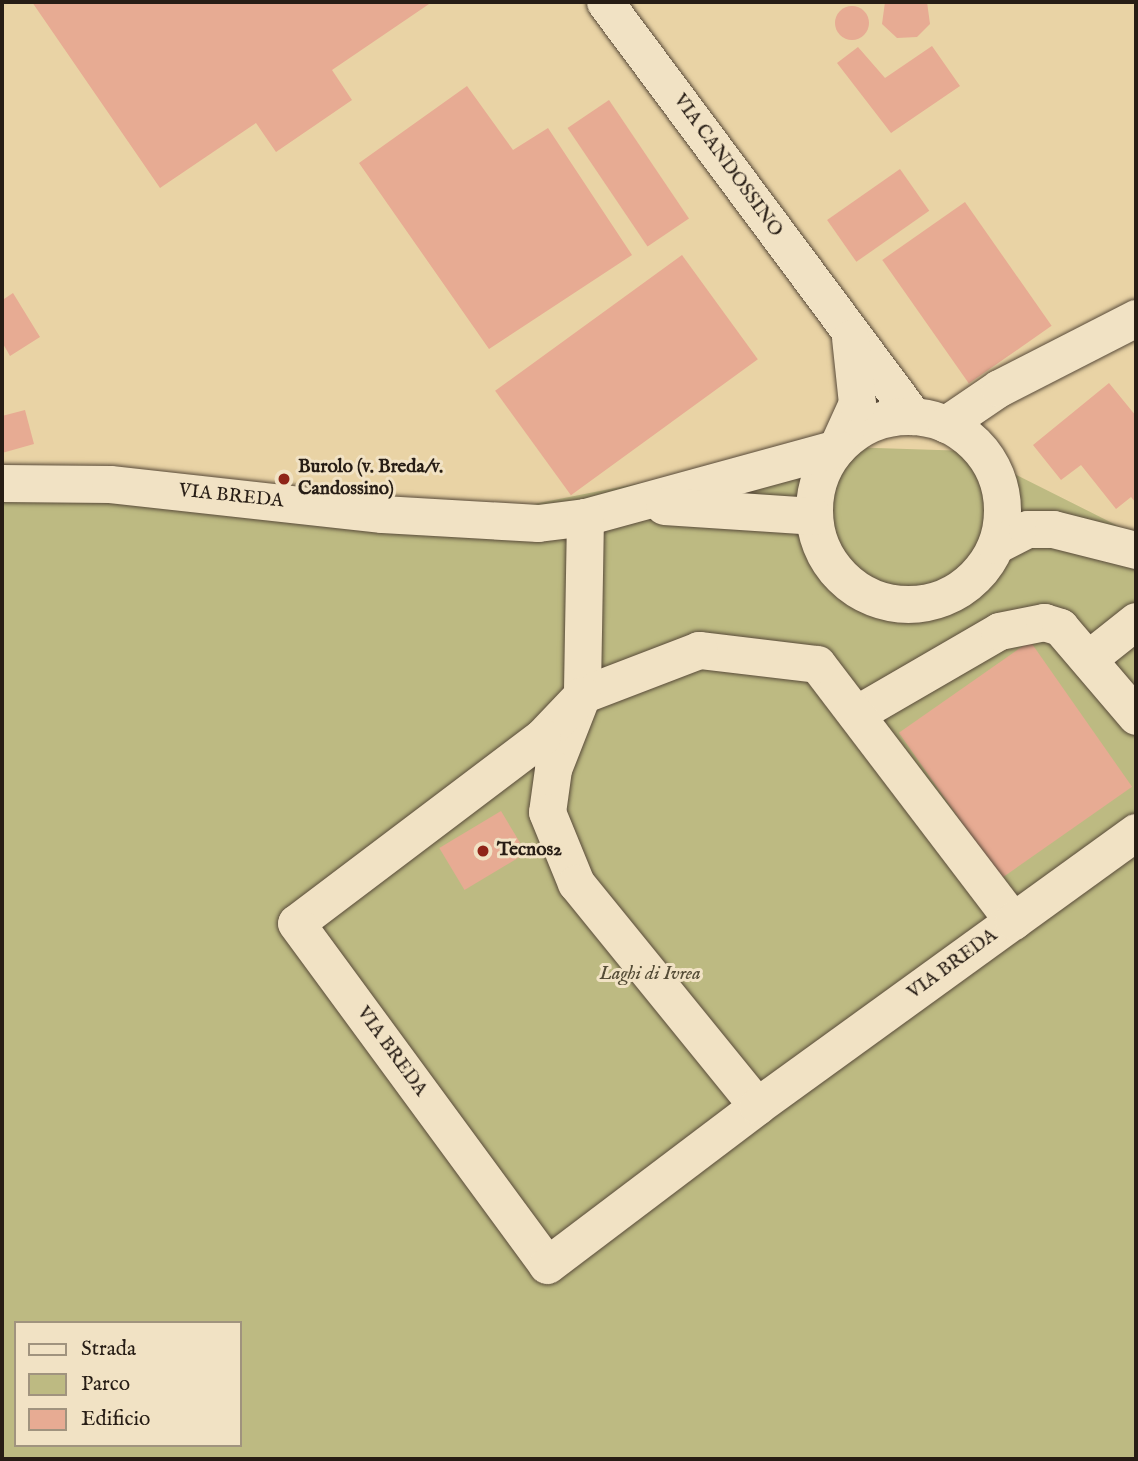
<!DOCTYPE html>
<style>
body{margin:0}
#map{position:relative;width:1138px;height:1461px;overflow:hidden;background:#e9d3a5;font-family:"IM FELL English",serif}
div>[style]{position:absolute}
[style*='--x']{left:calc(var(--x)*1px);top:calc(var(--y)*1px);width:calc(var(--w)*1px);rotate:calc(var(--a)*1deg)}
.green>*{inset:0;background:#bdba82}
.building>*{inset:0;background:#e7ab93;transform-origin:0 0}
.round{border-radius:50%}
.roads{filter:drop-shadow(0 0 2px #584a39) drop-shadow(0 0 2px #584a39)}
.minor>*{height:37px;margin:-18.5px;padding:0 18.5px;transform-origin:18.5px;border-radius:18.5px;background:#f1e2c4}
.minor>.ring{margin:-18.5px;padding:0;box-sizing:content-box;background:none;border:37px solid #f1e2c4;border-radius:50%}
.dots>*{width:19px;height:19px;translate:-50% -50%;box-sizing:border-box;border:4px solid #f1e2c4;border-radius:50%}
span{translate:-50% -50%;white-space:nowrap;text-align:center;line-height:1.15;-webkit-text-stroke:6px #f1e2c4;paint-order:stroke}
.street-label{font-size:19px;color:#271d15}
.poi-label{font-size:19px;color:#271d15;font-weight:700}
.left{translate:0 -50%;text-align:left}
.park-label{font-size:19px;color:#544c36;font-style:italic}
.frame{position:absolute;inset:0;border:4px solid #271d15;pointer-events:none}
.legend{position:absolute;left:14px;top:1321px;width:228px;height:126px;box-sizing:border-box;background:#f1e2c4;border:2px solid #a0937e;margin:0;padding:9px 12px;list-style:none;font-size:21px;color:#271d15}
.legend li{display:flex;align-items:center;gap:14px;height:35px}
.legend b{width:35px;border:2px solid #a0937e}
</style>
<div id="map">
<div class="green">
<div style="clip-path:polygon(evenodd,783px 445px,969px 451px,1136px 535px,1136px 1459px,2px 1459px,2px 479px,488px 513px,656px 480px,783px 445px,16px 1323px,240px 1323px,240px 1445px,16px 1445px,16px 1323px)"></div>
</div>
<div class="building">
<div style="clip-path:polygon(32px 2px,432px 2px,332px 70px,352px 100px,276px 152px,256px 123px,160px 188px)"></div>
<div style="clip-path:polygon(885px 2px,927px 2px,930px 24px,917px 37px,897px 38px,882px 24px)"></div>
<div class="round" style="left:835px;top:6px;width:34px;height:34px"></div>
<div style="clip-path:polygon(932px 46px,960px 86px,891px 133px,837px 63px,858px 47px,885px 78px)"></div>
<div style="clip-path:polygon(467px 86px,513px 150px,548px 128px,632px 255px,489px 349px,359px 163px)"></div>
<div style="left:609px;top:100px;width:143px;height:50px;rotate:56deg"></div>
<div style="left:900px;top:169px;width:51px;height:89px;rotate:55deg"></div>
<div style="left:965px;top:202px;width:151px;height:101px;rotate:55deg"></div>
<div style="left:682px;top:255px;width:129px;height:231px;rotate:54deg"></div>
<div style="clip-path:polygon(13px 293px,40px 337px,10px 356px,2px 342px,2px 295px,4px 299px)"></div>
<div style="clip-path:polygon(1109px 383px,1136px 416px,1136px 503px,1131px 497px,1116px 509px,1081px 465px,1061px 480px,1033px 445px)"></div>
<div style="clip-path:polygon(25px 410px,34px 444px,2px 453px,2px 416px)"></div>
<div style="left:1030px;top:641px;width:178px;height:160px;rotate:55deg"></div>
<div style="left:501px;top:811px;width:49px;height:72px;rotate:59deg"></div>
</div>
<div class="roads">
<div class="minor">
<div style="--x:605;--y:2;--w:516;--a:53.35"></div>
<div class="ring" style="left:814px;top:416px;width:151px;height:151px"></div>
<div style="--x:946;--y:424;--w:64;--a:-34.2"></div>
<div style="--x:999;--y:388;--w:154;--a:-27.1"></div>
<div style="--x:837;--y:447;--w:48;--a:-65.6"></div>
<div style="--x:857;--y:403;--w:65;--a:-96.1"></div>
<div style="--x:2;--y:483;--w:108;--a:0.5"></div>
<div style="--x:110;--y:484;--w:274;--a:6.3"></div>
<div style="--x:382;--y:514;--w:156;--a:3.3"></div>
<div style="--x:538;--y:523;--w:47;--a:-7.3"></div>
<div style="--x:585;--y:517;--w:261;--a:-15.3"></div>
<div style="--x:664;--y:506;--w:149;--a:3.8"></div>
<div style="--x:585;--y:517;--w:178;--a:91"></div>
<div style="--x:582;--y:695;--w:79;--a:111.4"></div>
<div style="--x:553;--y:769;--w:43;--a:97.9"></div>
<div style="--x:547;--y:812;--w:77;--a:67.8"></div>
<div style="--x:576;--y:883;--w:287;--a:50.9"></div>
<div style="--x:996;--y:545;--w:35;--a:-27"></div>
<div style="--x:1027;--y:529;--w:26;--a:0"></div>
<div style="--x:1053;--y:529;--w:86;--a:14.2"></div>
<div style="--x:1088;--y:659;--w:61;--a:-38.4"></div>
<div style="--x:856;--y:714;--w:165;--a:-30.1"></div>
<div style="--x:999;--y:631;--w:46;--a:-11.3"></div>
<div style="--x:1044;--y:622;--w:17;--a:17"></div>
<div style="--x:1060;--y:627;--w:117;--a:49.5"></div>
<div style="--x:1013;--y:921;--w:323;--a:-127.3"></div>
<div style="--x:817;--y:664;--w:119;--a:-173.2"></div>
<div style="--x:699;--y:650;--w:125;--a:159"></div>
<div style="--x:582;--y:695;--w:58;--a:133.6"></div>
<div style="--x:542;--y:737;--w:308;--a:142.9"></div>
<div style="--x:296;--y:923;--w:424;--a:53.7"></div>
<div style="--x:547;--y:1265;--w:263;--a:-37.1"></div>
<div style="--x:757;--y:1106;--w:316;--a:-35.9"></div>
<div style="--x:1013;--y:921;--w:152;--a:-35.9"></div>
</div>
</div>
<div class="dots">
<div style="left:284px;top:479px;background:#8f2418"></div>
<div style="left:483px;top:851px;background:#8f2418"></div>
</div>
<div class="street-label">
<span style="left:727px;top:166px;rotate:54deg">VIA CANDOSSINO</span>
<span style="left:231px;top:497px;rotate:6deg">VIA BREDA</span>
<span style="left:953px;top:965px;rotate:-36deg">VIA BREDA</span>
<span style="left:391px;top:1052px;rotate:54deg">VIA BREDA</span>
</div>
<div class="poi-label">
<span class="left" style="left:298px;top:479px">Burolo (v. Breda/v.<br>Candossino)</span>
<span class="left" style="left:497px;top:851px">Tecnos2</span>
</div>
<div class="park-label">
<span style="left:650px;top:975px">Laghi di Ivrea</span>
</div>
<div class="frame"></div>
<ul class="legend">
<li><b style="height:9px;background:#f1e2c4"></b>Strada</li>
<li><b style="height:19px;background:#bdba82"></b>Parco</li>
<li><b style="height:19px;background:#e7ab93"></b>Edificio</li>
</ul>
</div>
